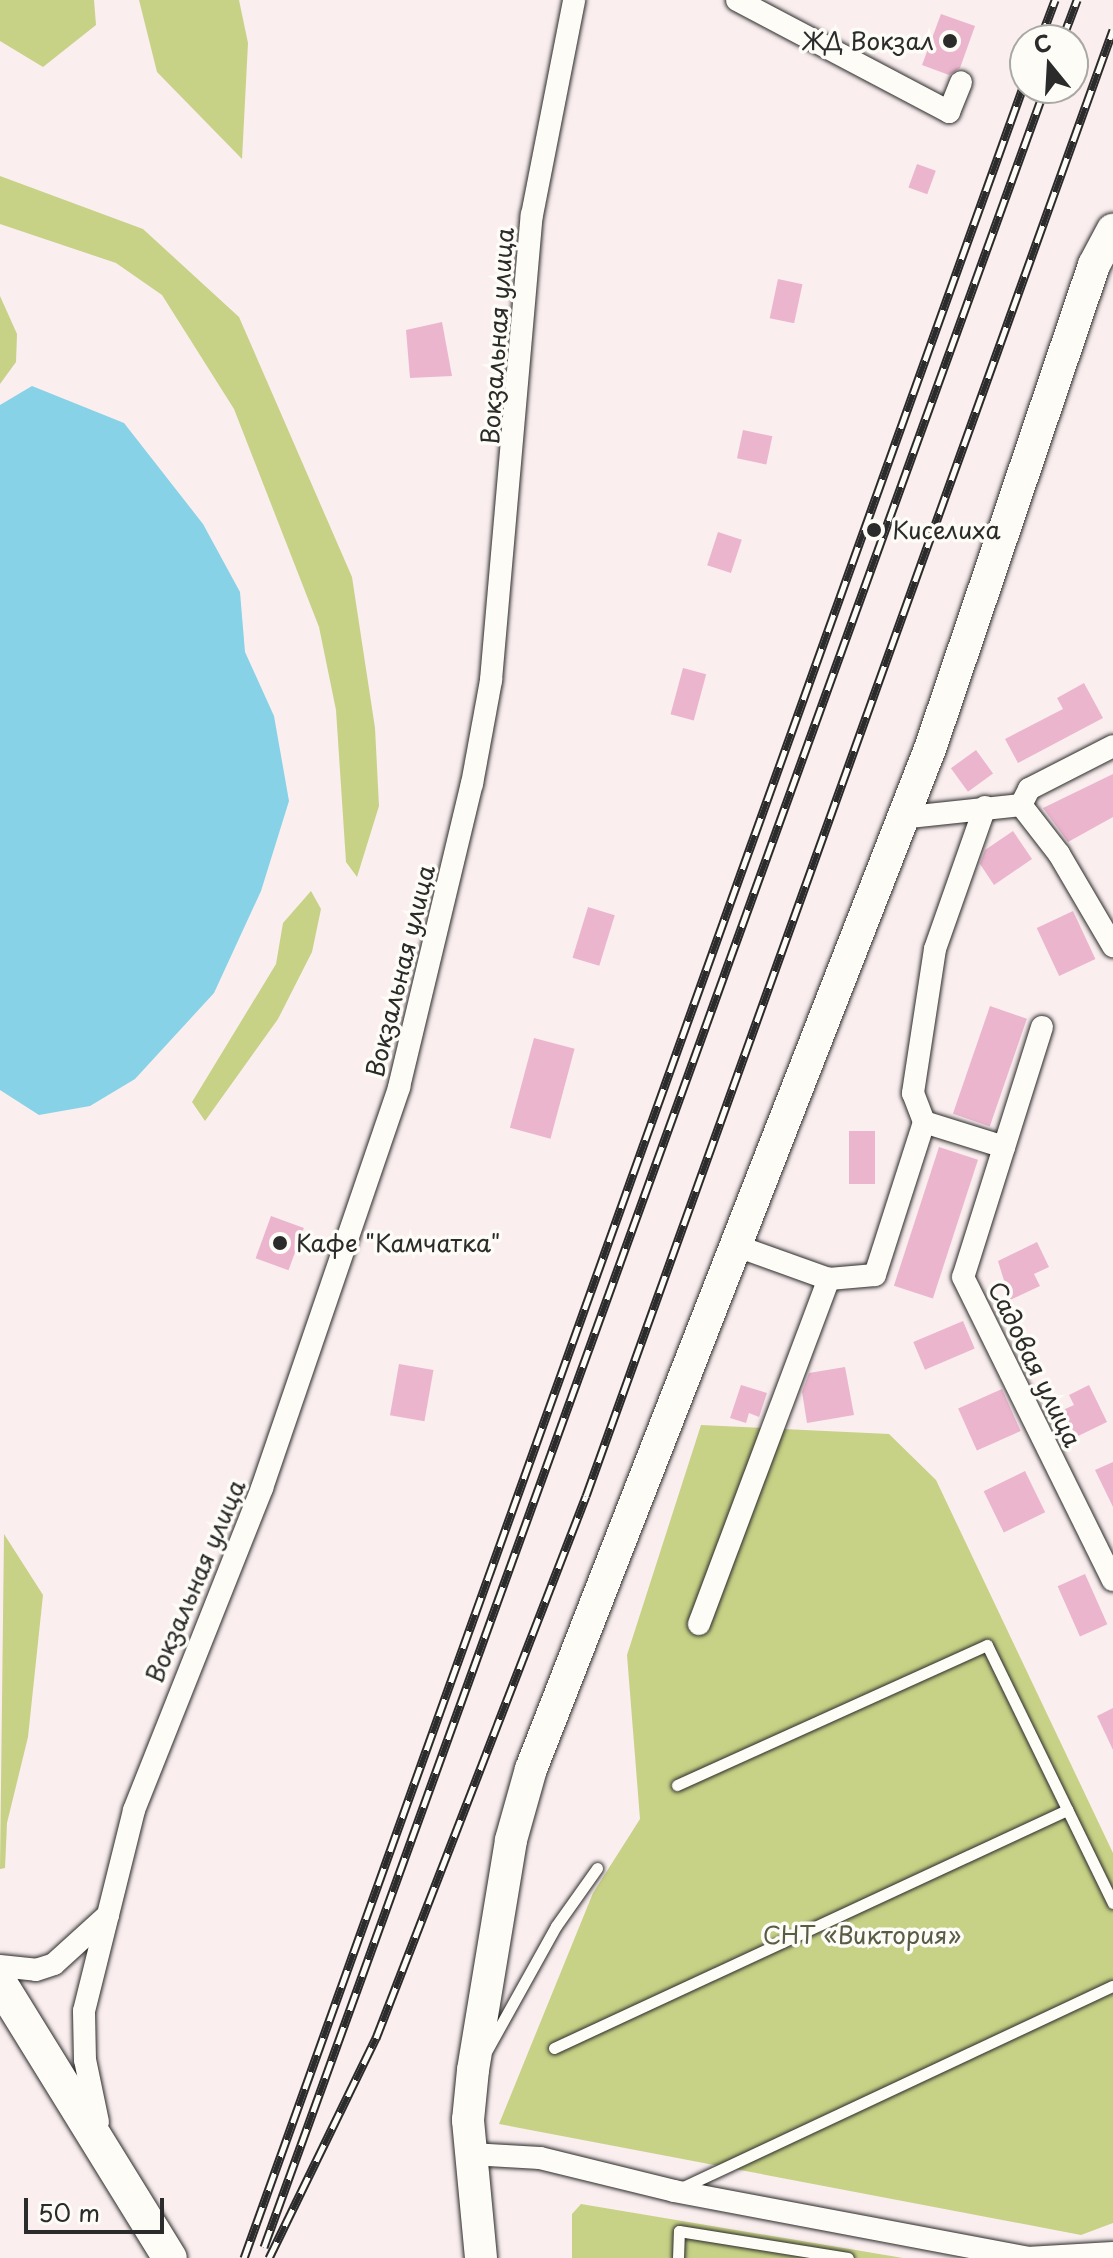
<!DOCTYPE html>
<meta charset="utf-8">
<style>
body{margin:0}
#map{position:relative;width:1113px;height:2258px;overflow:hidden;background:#faeeef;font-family:"Playpen Sans",sans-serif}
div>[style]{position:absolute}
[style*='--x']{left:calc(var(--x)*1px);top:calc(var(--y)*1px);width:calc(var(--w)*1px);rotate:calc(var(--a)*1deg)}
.green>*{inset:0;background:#c7d286}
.water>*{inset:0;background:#87d2e7}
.building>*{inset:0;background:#ecb5ce;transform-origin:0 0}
.roads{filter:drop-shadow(0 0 2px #2b2b2b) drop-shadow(0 0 2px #2b2b2b)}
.lane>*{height:11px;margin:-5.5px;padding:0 5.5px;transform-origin:5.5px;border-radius:5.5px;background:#fdfcf7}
.street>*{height:22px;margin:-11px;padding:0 11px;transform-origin:11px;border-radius:11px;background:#fdfcf7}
.secondary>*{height:32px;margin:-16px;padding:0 16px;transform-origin:16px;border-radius:16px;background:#fdfcf7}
.primary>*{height:34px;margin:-17px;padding:0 17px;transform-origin:17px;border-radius:17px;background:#fdfcf7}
.rail>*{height:9px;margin-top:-4.5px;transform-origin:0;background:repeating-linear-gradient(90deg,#fdfcf7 0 18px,#2b2b2b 0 36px);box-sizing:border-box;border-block:2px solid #2b2b2b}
.dots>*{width:22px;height:22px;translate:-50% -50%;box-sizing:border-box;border:4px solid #fdfcf7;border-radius:50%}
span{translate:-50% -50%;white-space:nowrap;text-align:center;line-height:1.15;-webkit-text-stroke:7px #fdfcf7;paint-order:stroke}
.poi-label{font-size:24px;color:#2b2b2b}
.right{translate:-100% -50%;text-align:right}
.left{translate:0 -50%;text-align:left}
.street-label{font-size:24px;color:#2b2b2b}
.park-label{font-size:24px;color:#5a5d46}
.north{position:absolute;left:1009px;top:24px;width:80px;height:80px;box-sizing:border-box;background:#fdfcf7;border:2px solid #a9a8a5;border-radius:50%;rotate:342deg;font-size:22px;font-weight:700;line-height:32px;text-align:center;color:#2b2b2b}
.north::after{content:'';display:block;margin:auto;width:28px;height:36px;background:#2b2b2b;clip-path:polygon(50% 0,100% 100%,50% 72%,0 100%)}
.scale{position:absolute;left:24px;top:2198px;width:140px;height:36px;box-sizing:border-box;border:4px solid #2b2b2b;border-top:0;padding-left:10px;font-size:24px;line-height:28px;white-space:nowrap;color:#2b2b2b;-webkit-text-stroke:6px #fdfcf7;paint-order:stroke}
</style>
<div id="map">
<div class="green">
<div style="clip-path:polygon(0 0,94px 0,96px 25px,43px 67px,0 41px)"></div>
<div style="clip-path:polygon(139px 0,239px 0,248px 43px,242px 159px,157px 72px)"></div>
<div style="clip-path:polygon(0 176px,143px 229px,239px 317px,352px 577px,375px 728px,379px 806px,357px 877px,346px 862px,336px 710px,319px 627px,234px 409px,162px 295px,116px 263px,0 224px)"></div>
<div style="clip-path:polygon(0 296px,17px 334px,16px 362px,0 384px)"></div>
<div style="clip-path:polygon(311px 891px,321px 909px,312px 952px,278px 1019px,205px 1121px,192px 1102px,276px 964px,283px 923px)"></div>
<div style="clip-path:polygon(701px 1425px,889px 1434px,936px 1480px,1113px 1853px,1113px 2223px,1081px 2235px,499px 2124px,593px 1893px,640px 1819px,627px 1655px)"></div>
<div style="clip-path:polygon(4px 1534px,43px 1595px,28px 1737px,7px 1823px,5px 1868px,0 1869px)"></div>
<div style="clip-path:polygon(581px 2204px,903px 2258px,572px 2258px,572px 2214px)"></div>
</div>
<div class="water">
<div style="clip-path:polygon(32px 386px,124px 423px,203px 524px,240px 592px,245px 652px,274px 716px,289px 801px,261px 891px,214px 993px,135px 1079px,90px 1106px,39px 1115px,0 1090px,0 405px)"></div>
</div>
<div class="building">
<div style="clip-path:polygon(941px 14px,975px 26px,960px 68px,949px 75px,922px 65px)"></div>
<div style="left:917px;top:164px;width:20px;height:25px;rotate:20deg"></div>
<div style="left:778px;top:279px;width:25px;height:40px;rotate:12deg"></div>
<div style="clip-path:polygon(442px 322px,452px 376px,410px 378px,406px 330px)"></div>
<div style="left:743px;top:430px;width:30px;height:29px;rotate:12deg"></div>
<div style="left:718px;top:532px;width:25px;height:35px;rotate:18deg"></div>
<div style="left:683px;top:668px;width:24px;height:48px;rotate:15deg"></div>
<div style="clip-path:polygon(1084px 683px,1103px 718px,1018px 763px,1005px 739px,1063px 709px,1057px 698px)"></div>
<div style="left:976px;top:750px;width:29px;height:31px;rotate:54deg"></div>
<div style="clip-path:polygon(1113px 774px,1113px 817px,1068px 842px,1043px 808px)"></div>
<div style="clip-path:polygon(1013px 831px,1032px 859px,994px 885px,980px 864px,985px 850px)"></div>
<div style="left:588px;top:907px;width:28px;height:53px;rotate:17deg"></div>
<div style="left:1073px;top:911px;width:53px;height:40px;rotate:65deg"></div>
<div style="left:990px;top:1006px;width:39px;height:114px;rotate:19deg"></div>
<div style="left:534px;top:1038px;width:42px;height:93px;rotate:15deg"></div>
<div style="left:849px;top:1131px;width:26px;height:53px"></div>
<div style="left:939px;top:1147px;width:41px;height:146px;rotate:18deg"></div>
<div style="left:271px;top:1216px;width:35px;height:45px;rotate:20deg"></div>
<div style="clip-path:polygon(1037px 1242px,1049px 1267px,1034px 1274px,1040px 1286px,1010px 1300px,998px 1261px)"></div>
<div style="left:963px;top:1321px;width:30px;height:54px;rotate:67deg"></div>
<div style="left:399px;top:1364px;width:35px;height:52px;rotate:10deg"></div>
<div style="clip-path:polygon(845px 1367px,854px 1415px,807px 1423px,802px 1392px,809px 1373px)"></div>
<div style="clip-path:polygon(741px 1385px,767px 1393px,759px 1417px,749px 1413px,746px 1423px,730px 1418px)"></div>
<div style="clip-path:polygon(1089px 1385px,1107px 1422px,1076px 1437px,1063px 1410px,1074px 1405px,1069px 1395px)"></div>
<div style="left:1002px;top:1389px;width:46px;height:48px;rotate:66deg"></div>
<div style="clip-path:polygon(1113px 1462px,1113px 1507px,1095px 1470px)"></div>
<div style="left:1025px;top:1471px;width:46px;height:46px;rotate:64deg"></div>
<div style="left:1085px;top:1574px;width:55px;height:30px;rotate:66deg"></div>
<div style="clip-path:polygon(1113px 1708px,1113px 1750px,1097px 1716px)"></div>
</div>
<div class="roads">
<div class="lane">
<div style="--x:677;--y:1785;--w:340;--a:-24.3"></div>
<div style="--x:987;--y:1645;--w:287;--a:64"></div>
<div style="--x:554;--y:2048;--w:566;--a:-24.89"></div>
<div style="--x:487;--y:2050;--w:142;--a:-60.9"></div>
<div style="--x:556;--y:1926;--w:71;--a:-54.7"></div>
<div style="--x:679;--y:2189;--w:479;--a:-25.1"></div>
<div style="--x:678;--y:2258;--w:27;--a:-88"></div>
<div style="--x:679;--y:2231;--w:171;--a:9.1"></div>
</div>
<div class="street">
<div style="--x:737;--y:0;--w:240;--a:27.8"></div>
<div style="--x:949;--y:112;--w:32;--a:-68"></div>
<div style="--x:1021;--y:805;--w:18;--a:-63"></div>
<div style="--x:1029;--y:789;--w:94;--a:-27.1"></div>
<div style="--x:985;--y:807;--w:151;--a:109.4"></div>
<div style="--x:935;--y:949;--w:146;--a:98.7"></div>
<div style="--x:913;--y:1093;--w:31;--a:69"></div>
<div style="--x:924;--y:1122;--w:84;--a:17.4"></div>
<div style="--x:900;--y:818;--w:122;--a:-6.1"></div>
<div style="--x:1021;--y:805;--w:62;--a:52.2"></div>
<div style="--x:1059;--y:854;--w:107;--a:59.6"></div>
<div style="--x:1042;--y:1027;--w:262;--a:107.5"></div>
<div style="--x:963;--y:1277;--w:338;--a:63.7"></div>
<div style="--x:734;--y:1245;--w:101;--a:19.7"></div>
<div style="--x:829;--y:1279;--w:46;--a:-5"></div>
<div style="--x:875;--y:1275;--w:161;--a:-72.2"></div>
<div style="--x:699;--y:1624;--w:369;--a:-69.4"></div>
<div style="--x:0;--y:1966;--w:36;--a:6"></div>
<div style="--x:36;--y:1970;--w:19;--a:-18"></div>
<div style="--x:54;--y:1964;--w:73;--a:-42.2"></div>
<div style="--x:98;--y:2122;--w:63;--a:-101.8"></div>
<div style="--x:85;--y:2060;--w:49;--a:-91.2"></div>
<div style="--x:84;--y:2011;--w:207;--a:-76"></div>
<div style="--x:134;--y:1810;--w:347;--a:-68.3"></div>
<div style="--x:262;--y:1488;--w:424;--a:-71.1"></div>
<div style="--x:399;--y:1087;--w:312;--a:-76.5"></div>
<div style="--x:472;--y:784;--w:106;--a:-79.6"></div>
<div style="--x:491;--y:680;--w:467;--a:-85"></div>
<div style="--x:532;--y:215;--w:219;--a:-78.9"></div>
<div style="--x:471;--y:2154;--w:69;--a:3.3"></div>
<div style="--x:540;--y:2158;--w:138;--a:13.8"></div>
<div style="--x:674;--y:2191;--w:359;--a:10.7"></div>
<div style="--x:1027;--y:2258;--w:86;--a:-3.3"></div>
</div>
<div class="secondary">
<div style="--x:481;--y:2258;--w:139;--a:-95.4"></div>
<div style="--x:468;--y:2120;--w:50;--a:-84.3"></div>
<div style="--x:473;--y:2070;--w:233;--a:-80.6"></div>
<div style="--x:511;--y:1840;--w:74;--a:-74.3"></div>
<div style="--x:531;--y:1769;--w:1098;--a:-68.64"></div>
<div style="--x:931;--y:746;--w:508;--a:-71.28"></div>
<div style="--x:1094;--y:265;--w:40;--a:-62"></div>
</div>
<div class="primary">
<div style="--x:0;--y:1983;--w:323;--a:58.3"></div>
</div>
</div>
<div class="rail">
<div style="--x:1040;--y:40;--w:43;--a:-69.4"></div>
<div style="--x:1062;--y:40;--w:43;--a:-69.4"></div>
<div style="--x:264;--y:2247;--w:2296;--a:-70.11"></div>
<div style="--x:244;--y:2258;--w:2313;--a:-70.26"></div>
<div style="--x:269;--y:2258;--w:245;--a:-64.1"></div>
<div style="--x:376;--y:2038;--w:581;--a:-68.82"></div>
<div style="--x:586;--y:1496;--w:1558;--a:-70.23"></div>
</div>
<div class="dots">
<div style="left:950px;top:41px;background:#2b2b2b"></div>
<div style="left:874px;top:530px;background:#2b2b2b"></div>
<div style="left:280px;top:1243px;background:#2b2b2b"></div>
</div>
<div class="poi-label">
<span class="right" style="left:934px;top:41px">ЖД Вокзал</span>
<span class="left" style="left:892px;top:530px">Киселиха</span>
<span class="left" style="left:296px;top:1243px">Кафе "Камчатка"</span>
</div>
<div class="street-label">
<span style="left:497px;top:336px;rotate:-86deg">Вокзальная улица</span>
<span style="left:400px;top:971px;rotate:-76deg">Вокзальная улица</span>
<span style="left:1035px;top:1364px;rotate:64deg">Садовая улица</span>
<span style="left:195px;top:1581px;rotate:-67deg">Вокзальная улица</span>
</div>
<div class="park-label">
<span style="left:862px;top:1935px">СНТ «Виктория»</span>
</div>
<div class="north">С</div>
<div class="scale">50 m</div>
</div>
